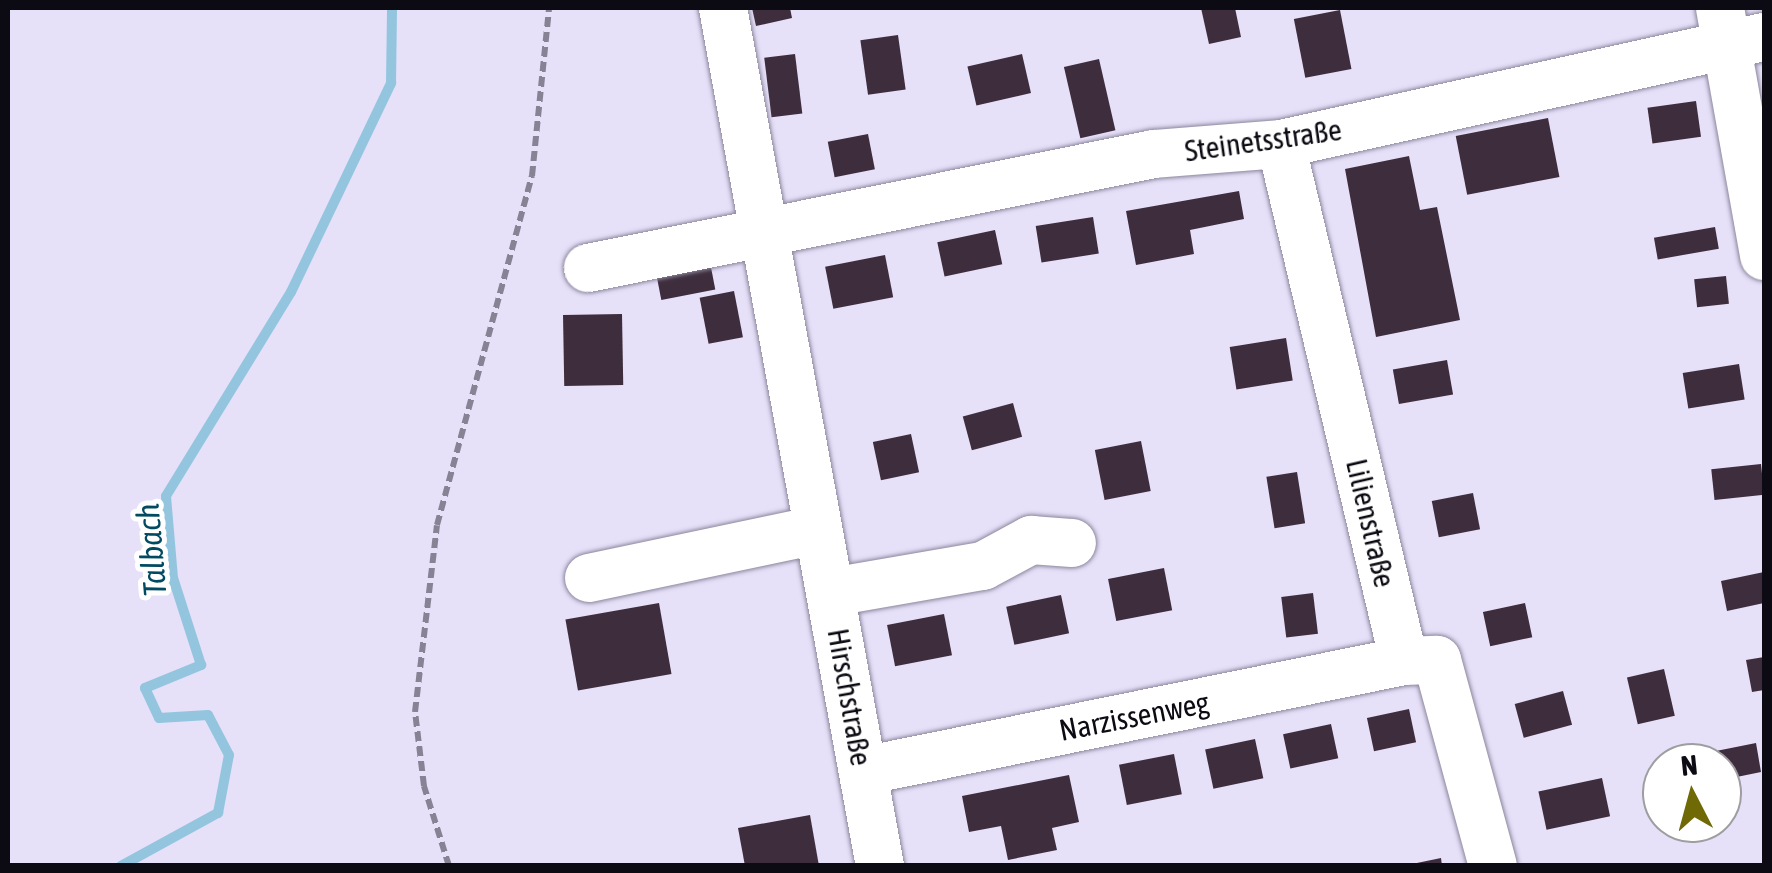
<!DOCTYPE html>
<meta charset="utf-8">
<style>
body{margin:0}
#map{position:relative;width:1772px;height:873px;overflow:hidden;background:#e6e0f9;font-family:"Asap Condensed",sans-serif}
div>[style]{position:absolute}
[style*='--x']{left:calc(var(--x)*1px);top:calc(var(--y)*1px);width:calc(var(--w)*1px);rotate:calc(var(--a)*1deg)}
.stream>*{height:10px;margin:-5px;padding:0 5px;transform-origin:5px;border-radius:5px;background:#93c6de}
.building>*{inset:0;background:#3e2d3c;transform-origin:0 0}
.path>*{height:6px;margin-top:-3px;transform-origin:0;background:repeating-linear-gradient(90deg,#878294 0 10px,transparent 0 15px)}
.roads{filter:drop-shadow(0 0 2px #8c869d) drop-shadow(0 0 2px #8c869d)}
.minor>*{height:48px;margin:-24px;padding:0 24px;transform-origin:24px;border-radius:24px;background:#fff}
span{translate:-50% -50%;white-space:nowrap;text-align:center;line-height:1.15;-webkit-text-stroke:10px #fff;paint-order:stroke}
.street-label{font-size:30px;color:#0c0a12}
.water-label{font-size:32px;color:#024a62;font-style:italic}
.frame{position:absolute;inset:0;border:10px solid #0c0a12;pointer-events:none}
.north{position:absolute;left:1642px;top:743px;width:100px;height:100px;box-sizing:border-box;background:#fff;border:2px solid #9e9da0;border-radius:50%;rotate:354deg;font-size:28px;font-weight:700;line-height:40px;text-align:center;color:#0c0a12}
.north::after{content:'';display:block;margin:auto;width:35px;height:45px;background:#6f6a05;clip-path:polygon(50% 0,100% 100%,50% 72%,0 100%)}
</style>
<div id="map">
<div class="stream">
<div style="--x:121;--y:866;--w:111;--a:-28.7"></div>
<div style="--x:218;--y:813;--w:59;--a:-79.3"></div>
<div style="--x:229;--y:755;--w:45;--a:-117.7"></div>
<div style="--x:208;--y:715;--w:49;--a:176.5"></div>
<div style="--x:159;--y:718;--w:33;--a:-115"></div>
<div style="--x:145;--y:688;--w:61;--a:-22.3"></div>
<div style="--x:201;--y:665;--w:91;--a:-107.8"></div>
<div style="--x:173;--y:578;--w:82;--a:-94.9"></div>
<div style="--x:166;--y:496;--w:239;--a:-58.5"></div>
<div style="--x:291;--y:292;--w:232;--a:-64.4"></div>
<div style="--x:391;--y:83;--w:75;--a:-89.2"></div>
</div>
<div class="building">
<div style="clip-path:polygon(752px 8px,790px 8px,792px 18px,756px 26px)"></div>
<div style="clip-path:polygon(1201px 8px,1235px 8px,1241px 37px,1209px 44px)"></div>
<div style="left:1340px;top:10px;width:60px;height:47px;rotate:79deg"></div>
<div style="left:898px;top:35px;width:55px;height:38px;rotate:82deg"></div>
<div style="left:795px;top:54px;width:60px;height:31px;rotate:83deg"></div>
<div style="left:1022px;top:54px;width:40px;height:56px;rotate:77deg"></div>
<div style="left:1099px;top:59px;width:73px;height:36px;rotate:77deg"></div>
<div style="left:1696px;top:101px;width:36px;height:49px;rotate:82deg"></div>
<div style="left:1548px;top:118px;width:60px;height:94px;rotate:79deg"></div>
<div style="left:868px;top:134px;width:36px;height:41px;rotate:79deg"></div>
<div style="clip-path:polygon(1409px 156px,1420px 210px,1437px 207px,1460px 320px,1376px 337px,1345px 169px)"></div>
<div style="clip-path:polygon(1239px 191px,1244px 219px,1190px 230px,1194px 254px,1136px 265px,1126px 211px)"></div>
<div style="left:1093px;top:217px;width:37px;height:58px;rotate:81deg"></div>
<div style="left:1715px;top:227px;width:22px;height:62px;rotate:80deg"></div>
<div style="left:995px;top:230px;width:35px;height:59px;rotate:78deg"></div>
<div style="left:885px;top:255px;width:43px;height:61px;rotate:79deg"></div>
<div style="left:709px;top:257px;width:33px;height:55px;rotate:79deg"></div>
<div style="left:1726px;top:276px;width:28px;height:32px;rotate:84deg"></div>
<div style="left:734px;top:291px;width:47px;height:35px;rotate:79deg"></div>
<div style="left:622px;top:314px;width:71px;height:59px;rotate:89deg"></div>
<div style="left:1286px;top:338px;width:43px;height:57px;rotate:81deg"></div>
<div style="left:1447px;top:360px;width:35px;height:55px;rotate:80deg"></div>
<div style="left:1739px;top:364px;width:36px;height:57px;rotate:81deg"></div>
<div style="left:1013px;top:403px;width:35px;height:52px;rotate:75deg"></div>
<div style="left:911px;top:434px;width:39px;height:39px;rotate:78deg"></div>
<div style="left:1141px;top:441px;width:51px;height:47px;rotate:79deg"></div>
<div style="left:1761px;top:464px;width:31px;height:50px;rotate:84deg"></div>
<div style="left:1297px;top:472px;width:52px;height:31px;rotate:81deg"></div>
<div style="left:1473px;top:493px;width:37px;height:42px;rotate:79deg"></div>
<div style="left:1164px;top:568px;width:43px;height:57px;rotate:79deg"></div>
<div style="clip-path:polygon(1764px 572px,1764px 603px,1727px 611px,1721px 581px)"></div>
<div style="left:1313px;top:593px;width:41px;height:32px;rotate:83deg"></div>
<div style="left:1061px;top:595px;width:39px;height:56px;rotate:78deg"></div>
<div style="left:659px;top:603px;width:72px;height:95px;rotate:80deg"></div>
<div style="left:1525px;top:603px;width:35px;height:43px;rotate:78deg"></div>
<div style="left:944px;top:614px;width:42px;height:58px;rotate:79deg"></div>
<div style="clip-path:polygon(1764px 657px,1764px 690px,1752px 692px,1746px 660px)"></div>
<div style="left:1664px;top:669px;width:48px;height:38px;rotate:77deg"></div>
<div style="left:1563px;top:691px;width:35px;height:50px;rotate:75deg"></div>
<div style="left:1409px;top:709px;width:34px;height:43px;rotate:78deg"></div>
<div style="left:1331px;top:724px;width:35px;height:49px;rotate:78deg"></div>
<div style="left:1255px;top:739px;width:40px;height:51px;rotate:78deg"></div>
<div style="clip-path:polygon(1756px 743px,1761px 772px,1722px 780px,1722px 763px,1708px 763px,1706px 753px)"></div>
<div style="left:1174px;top:754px;width:41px;height:56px;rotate:79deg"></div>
<div style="clip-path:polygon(1069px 775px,1079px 822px,1052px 828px,1057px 850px,1008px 860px,1001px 826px,969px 832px,962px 796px)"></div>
<div style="left:1602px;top:778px;width:39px;height:65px;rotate:78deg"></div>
<div style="clip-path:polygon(810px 815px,819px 866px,745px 866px,738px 828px)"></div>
<div style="clip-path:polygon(1441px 858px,1442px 866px,1413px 866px,1412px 864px)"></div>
</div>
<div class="path">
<div style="--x:449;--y:866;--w:84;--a:-107.4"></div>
<div style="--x:424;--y:786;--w:75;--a:-96.9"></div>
<div style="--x:415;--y:712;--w:188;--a:-83.3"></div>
<div style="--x:437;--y:525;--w:362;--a:-74.8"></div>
<div style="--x:532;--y:176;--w:169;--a:-84.2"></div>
</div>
<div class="roads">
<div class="minor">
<div style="--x:723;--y:8;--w:872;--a:79.63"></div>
<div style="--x:1720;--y:8;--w:252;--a:79.9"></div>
<div style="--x:1281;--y:144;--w:531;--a:76.62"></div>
<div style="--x:1404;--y:661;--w:33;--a:-2"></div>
<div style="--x:1437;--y:660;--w:213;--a:74.8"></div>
<div style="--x:588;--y:268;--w:577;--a:-11.39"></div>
<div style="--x:1154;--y:154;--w:127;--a:-4.5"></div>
<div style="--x:1281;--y:144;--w:495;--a:-12.5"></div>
<div style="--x:589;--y:578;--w:233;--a:-11.9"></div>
<div style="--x:832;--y:592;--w:153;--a:-9.8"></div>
<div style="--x:983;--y:566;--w:55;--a:-28.4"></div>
<div style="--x:1031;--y:540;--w:41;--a:4.2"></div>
<div style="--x:863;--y:771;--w:552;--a:-11.49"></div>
</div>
</div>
<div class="street-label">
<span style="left:1263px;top:140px;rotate:-8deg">Steinetsstraße</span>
<span style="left:1371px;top:523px;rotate:77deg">Lilienstraße</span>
<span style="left:850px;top:697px;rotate:80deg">Hirschstraße</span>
<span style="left:1134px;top:716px;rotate:-11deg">Narzissenweg</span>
</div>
<div class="water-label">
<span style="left:152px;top:550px;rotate:-95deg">Talbach</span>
</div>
<div class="frame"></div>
<div class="north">N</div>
</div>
